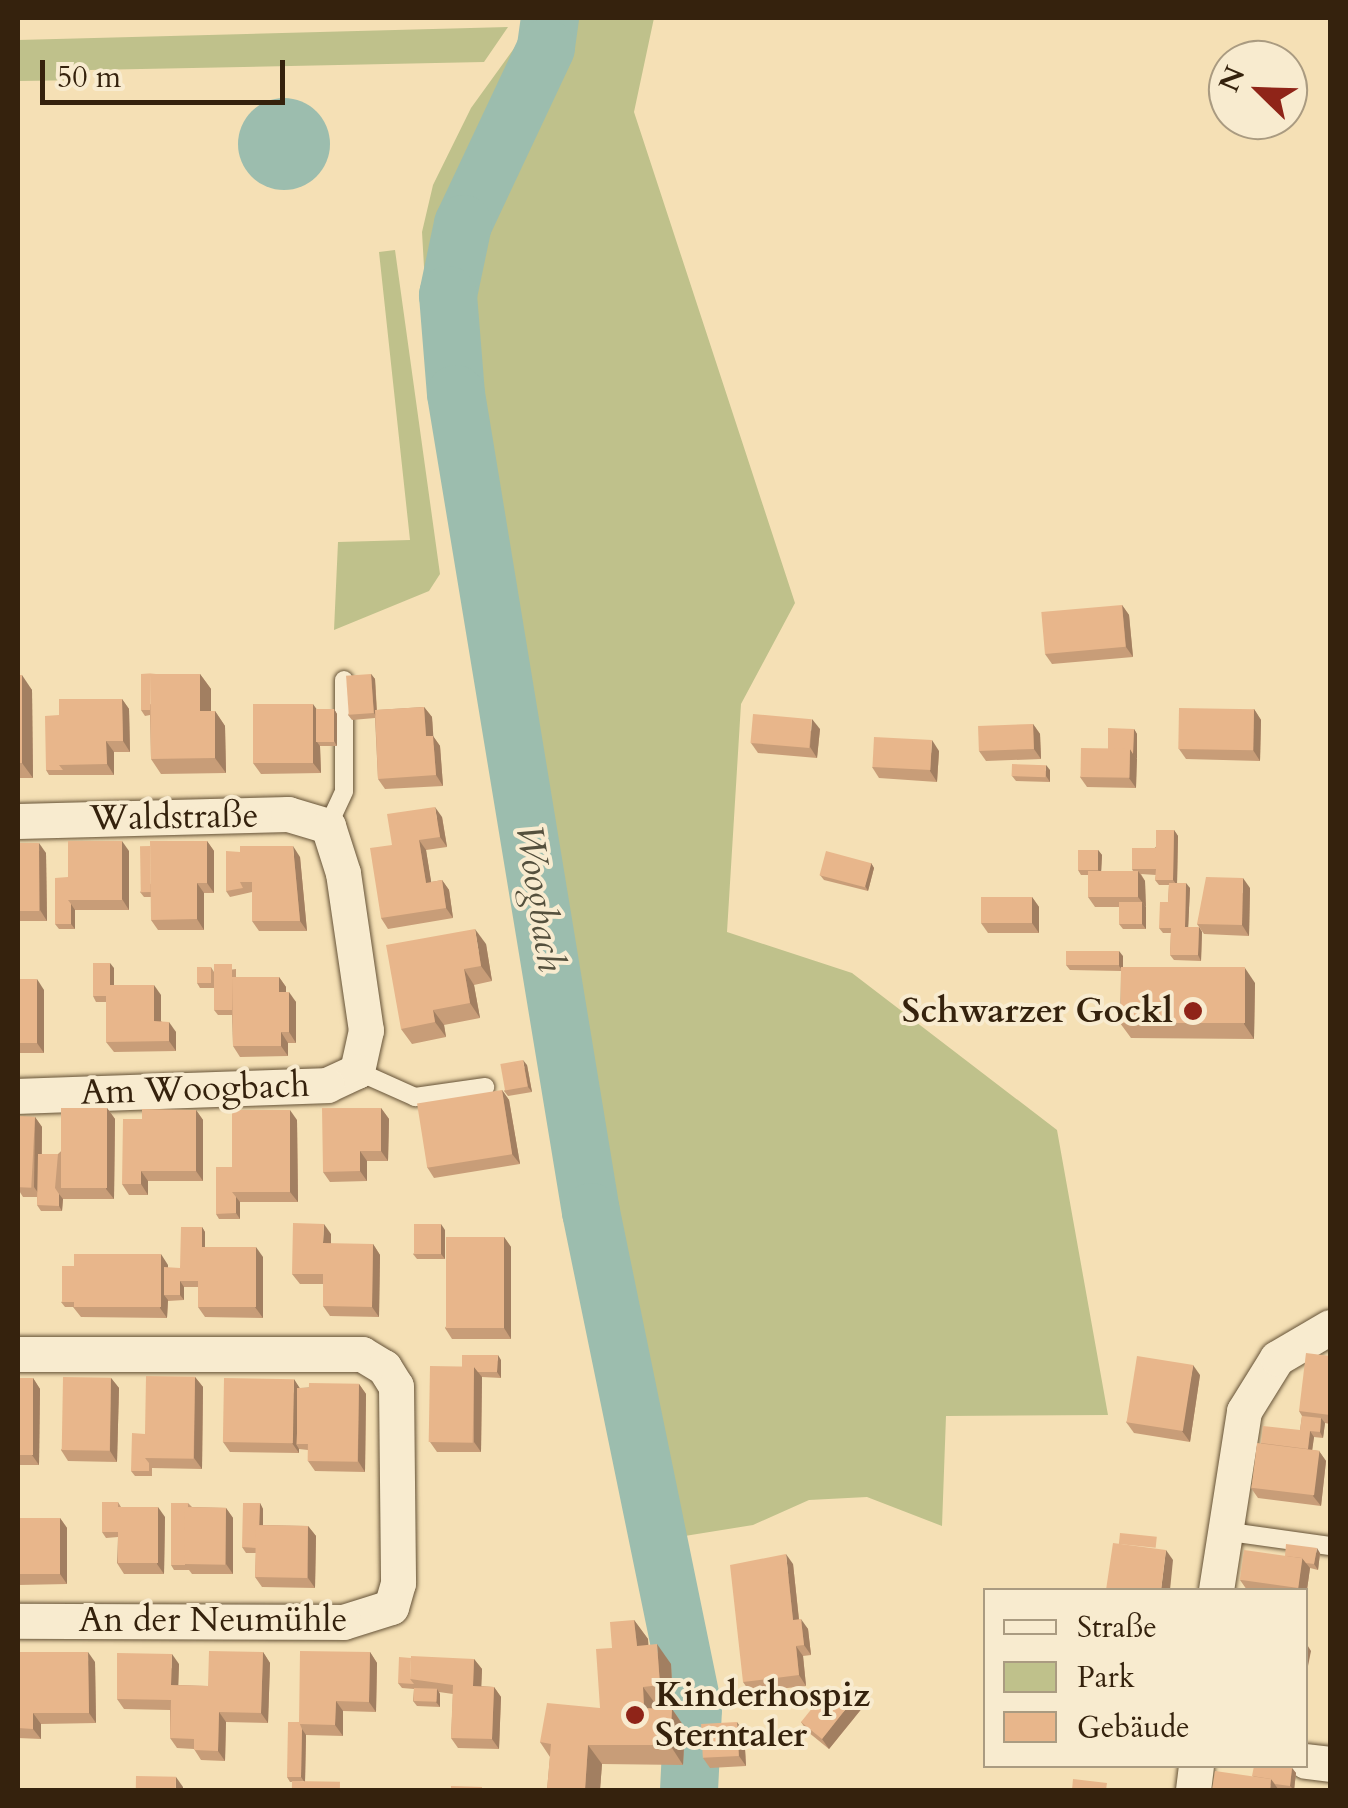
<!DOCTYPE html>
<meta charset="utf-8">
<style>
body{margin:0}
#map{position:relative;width:1348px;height:1808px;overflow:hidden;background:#f5e0b5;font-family:Cardo,serif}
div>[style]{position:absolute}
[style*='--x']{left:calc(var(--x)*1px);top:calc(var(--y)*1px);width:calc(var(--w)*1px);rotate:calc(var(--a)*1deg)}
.green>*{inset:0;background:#bfc18b}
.water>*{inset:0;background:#9cbdae}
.round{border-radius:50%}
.river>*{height:58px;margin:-29px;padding:0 29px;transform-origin:29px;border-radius:29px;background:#9cbdae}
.roads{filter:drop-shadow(0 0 2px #655237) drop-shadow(0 0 2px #655237)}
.lane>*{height:18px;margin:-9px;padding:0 9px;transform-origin:9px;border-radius:9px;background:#f8ebcf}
.street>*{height:35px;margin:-17.5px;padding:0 17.5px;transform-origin:17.5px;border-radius:17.5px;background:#f8ebcf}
.wall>*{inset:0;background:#c89d78}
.shaded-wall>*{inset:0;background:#a27f61}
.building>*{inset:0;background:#e8b68b;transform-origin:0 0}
.dots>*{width:28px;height:28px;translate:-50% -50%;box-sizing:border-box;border:5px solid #f8ebcf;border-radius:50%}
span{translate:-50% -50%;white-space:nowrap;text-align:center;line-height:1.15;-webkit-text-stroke:8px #f8ebcf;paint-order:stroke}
.street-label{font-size:35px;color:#35220d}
.poi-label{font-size:35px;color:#35220d;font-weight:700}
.right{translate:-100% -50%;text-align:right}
.left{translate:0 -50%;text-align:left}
.water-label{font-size:38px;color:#54503d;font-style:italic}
.frame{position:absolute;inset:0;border:20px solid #35220d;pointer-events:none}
.legend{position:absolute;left:983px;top:1588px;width:325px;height:180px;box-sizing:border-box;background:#f8ebcf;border:2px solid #aa9b81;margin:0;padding:12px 18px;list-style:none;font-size:30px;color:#35220d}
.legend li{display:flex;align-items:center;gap:20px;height:50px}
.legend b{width:50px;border:2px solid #aa9b81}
.north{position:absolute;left:1208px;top:40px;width:100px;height:100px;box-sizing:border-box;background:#f8ebcf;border:2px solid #aa9b81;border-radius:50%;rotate:293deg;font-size:28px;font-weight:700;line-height:40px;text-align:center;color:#35220d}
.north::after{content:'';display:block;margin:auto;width:35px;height:45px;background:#8f2418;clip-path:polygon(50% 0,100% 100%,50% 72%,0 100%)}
.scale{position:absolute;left:40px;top:60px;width:245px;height:45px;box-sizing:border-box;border:5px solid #35220d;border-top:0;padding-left:12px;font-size:30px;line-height:35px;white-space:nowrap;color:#35220d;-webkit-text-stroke:8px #f8ebcf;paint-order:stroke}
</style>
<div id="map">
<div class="green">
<div style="clip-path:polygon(536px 18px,654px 18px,634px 112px,795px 603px,741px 704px,727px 932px,852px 973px,1057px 1130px,1108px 1415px,946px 1416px,942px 1526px,867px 1497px,809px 1500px,753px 1525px,635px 1544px,544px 1048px,429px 354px,422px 232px,433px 185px,471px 108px)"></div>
<div style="clip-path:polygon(508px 27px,484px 62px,90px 70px,90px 80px,18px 81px,18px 40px)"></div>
<div style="clip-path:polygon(395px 250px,440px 574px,429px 591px,334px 630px,338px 542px,410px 540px,379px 252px)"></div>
</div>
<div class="water">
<div class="round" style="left:238px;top:98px;width:92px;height:92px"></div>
</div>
<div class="river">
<div style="--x:550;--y:18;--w:30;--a:98"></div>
<div style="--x:546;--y:48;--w:195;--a:115.2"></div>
<div style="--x:463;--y:224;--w:73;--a:101.9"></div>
<div style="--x:448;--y:295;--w:99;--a:85.4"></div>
<div style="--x:456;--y:394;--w:829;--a:80.63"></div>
<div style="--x:591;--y:1212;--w:507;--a:78.4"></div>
<div style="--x:693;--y:1709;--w:81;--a:92.8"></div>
</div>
<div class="roads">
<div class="lane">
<div style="--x:328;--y:826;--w:38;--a:-65"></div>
<div style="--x:344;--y:791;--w:111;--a:-90"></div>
<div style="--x:357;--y:1071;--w:64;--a:24.1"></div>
<div style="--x:415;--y:1097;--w:71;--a:-8.1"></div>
<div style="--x:1223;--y:1531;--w:108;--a:8"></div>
</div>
<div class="street">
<div style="--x:18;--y:821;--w:270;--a:-1.5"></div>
<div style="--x:288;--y:814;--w:42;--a:16.7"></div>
<div style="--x:328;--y:826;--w:49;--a:72.3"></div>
<div style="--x:343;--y:873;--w:159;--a:81.7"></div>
<div style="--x:366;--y:1030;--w:42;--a:102.4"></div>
<div style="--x:357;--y:1071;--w:33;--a:155"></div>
<div style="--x:327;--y:1085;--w:309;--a:178"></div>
<div style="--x:18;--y:1354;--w:344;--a:0"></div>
<div style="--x:362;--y:1354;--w:26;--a:31"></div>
<div style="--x:384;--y:1367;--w:22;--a:58"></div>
<div style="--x:396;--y:1386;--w:197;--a:89.4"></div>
<div style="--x:398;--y:1583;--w:25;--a:106"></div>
<div style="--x:391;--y:1607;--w:50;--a:162.6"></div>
<div style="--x:343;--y:1622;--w:325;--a:-179.8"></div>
<div style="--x:1216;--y:1590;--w:181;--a:-81.1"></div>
<div style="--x:1244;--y:1411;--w:62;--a:-58.1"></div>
<div style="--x:1277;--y:1358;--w:61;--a:-30.3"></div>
<div style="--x:1306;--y:1761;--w:24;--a:7"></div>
<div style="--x:1193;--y:1790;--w:24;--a:-83"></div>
</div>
</div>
<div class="wall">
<div style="clip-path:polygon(1122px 605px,1129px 615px,1133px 657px,1052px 664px,1045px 654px)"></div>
<div style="clip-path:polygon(200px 674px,211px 689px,211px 711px,215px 711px,225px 726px,226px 773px,161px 774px,151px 759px,150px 715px,145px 716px,141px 710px)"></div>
<div style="clip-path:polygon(371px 674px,375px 679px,377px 710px,424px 707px,432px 717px,433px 736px,440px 746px,443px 786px,385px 789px,378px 779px,375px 718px,352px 720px,348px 715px)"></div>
<div style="clip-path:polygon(18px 675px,32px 690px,33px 778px,18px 778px)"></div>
<div style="clip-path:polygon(122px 699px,129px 709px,130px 752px,114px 752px,114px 775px,49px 775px,46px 770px,59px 715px)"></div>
<div style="clip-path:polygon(316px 709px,334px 709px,337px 714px,337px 746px,320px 746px,321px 773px,261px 774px,253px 763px)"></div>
<div style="clip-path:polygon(1254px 709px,1261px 720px,1260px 761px,1186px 759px,1179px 749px)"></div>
<div style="clip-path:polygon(1033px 724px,1040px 734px,1041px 759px,986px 761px,979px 751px)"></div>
<div style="clip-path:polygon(820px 729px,817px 758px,758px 753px,751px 743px)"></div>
<div style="clip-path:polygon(1134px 729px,1137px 734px,1136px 788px,1087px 787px,1080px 777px,1108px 749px)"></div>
<div style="clip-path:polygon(939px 751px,937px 782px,879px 778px,872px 767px)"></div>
<div style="clip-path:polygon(1050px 770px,1050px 782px,1016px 781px,1012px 776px)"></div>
<div style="clip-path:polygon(442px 817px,447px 847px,426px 850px,431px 882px,442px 880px,449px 890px,453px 918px,388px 929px,381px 918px,392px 845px)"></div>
<div style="clip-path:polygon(1174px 830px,1178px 836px,1177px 883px,1190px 888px,1188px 927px,1199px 927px,1202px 932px,1201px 961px,1174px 960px,1170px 955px,1171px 933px,1163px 933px,1159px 928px,1168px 902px,1169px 885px,1159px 885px,1155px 880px,1156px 875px,1141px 874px,1145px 881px,1146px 929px,1123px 929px,1119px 924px,1119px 907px,1095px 907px,1088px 897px,1088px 875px,1081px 875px,1078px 870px,1098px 850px,1102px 855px,1101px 871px,1133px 871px,1132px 869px)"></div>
<div style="clip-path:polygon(207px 841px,214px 851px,214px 893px,204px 893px,204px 930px,158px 930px,151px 920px,151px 897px,144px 897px,140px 892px)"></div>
<div style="clip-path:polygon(18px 843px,46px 853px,47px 921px,18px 921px)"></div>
<div style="clip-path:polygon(129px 851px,129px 910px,75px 910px,75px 929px,59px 929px,55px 924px,68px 877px)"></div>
<div style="clip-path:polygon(240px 852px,300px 857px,307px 931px,259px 931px,252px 921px,252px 892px,230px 897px,226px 891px)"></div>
<div style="clip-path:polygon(871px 863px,874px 868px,868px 891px,824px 880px,820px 875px)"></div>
<div style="clip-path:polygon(1250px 888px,1249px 936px,1204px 934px,1197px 924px)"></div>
<div style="clip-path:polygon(1032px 897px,1039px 907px,1039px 933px,988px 933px,981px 923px)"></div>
<div style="clip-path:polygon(486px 944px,492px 981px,474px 985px,480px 1018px,444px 1025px,446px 1037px,412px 1044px,401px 1029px)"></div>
<div style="clip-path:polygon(1123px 956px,1123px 967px,1255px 983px,1254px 1039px,1131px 1038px,1120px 1023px,1121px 971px,1070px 970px,1066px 965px)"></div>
<div style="clip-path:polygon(211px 967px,214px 972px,236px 969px,236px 977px,279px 977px,286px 987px,286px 992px,296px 1002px,296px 1043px,288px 1043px,288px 1056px,240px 1057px,233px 1046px,232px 1015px,218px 1015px,214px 1010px,214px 988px,200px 988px,197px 983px)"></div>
<div style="clip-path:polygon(114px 968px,114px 985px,161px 995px,161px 1021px,176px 1032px,176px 1051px,114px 1052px,106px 1042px,106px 1002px,96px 1002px,93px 996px)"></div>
<div style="clip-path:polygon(18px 979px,44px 990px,44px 1053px,18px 1053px)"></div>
<div style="clip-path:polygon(527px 1065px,532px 1092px,508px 1096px,504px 1091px)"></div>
<div style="clip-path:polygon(502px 1090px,509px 1100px,520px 1164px,434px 1178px,427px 1167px)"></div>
<div style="clip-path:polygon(107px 1108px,115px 1119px,114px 1199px,63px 1199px,62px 1211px,41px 1211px,37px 1205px,37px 1197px,23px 1197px,18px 1189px,18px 1116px,35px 1117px,42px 1127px,42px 1154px,58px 1154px)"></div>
<div style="clip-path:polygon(381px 1108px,389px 1119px,388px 1161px,367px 1161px,367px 1181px,330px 1182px,323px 1172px)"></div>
<div style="clip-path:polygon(196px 1110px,203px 1120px,203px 1181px,148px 1181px,148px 1195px,129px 1195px,122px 1184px,142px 1119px)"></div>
<div style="clip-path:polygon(297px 1120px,298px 1202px,240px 1202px,240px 1219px,219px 1219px,216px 1214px,232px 1167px)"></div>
<div style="clip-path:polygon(202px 1227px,205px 1232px,205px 1247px,263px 1257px,263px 1318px,205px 1317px,198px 1307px,198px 1287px,184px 1287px,184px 1300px,168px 1301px,167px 1318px,81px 1317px,73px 1307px,65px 1307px,61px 1302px,168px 1265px,168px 1268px,180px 1268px)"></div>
<div style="clip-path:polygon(445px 1230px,445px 1259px,417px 1259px,413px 1254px)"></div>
<div style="clip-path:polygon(331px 1234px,331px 1244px,373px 1244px,380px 1255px,379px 1317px,330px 1316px,323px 1306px,323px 1284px,300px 1284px,292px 1274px)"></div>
<div style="clip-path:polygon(504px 1237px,511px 1247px,511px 1339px,452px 1339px,445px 1328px)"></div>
<div style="clip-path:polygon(1330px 1356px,1330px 1424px,1325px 1423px,1323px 1438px,1314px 1437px,1312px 1450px,1319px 1451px,1326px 1461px,1321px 1506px,1258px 1498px,1251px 1488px,1261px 1443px,1300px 1430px,1302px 1416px,1299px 1411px)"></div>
<div style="clip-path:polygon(501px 1360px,501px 1378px,482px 1377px,481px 1452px,437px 1452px,430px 1442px,462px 1367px)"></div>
<div style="clip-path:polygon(1200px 1375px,1190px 1442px,1134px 1433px,1126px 1422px)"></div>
<div style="clip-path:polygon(195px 1377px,203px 1387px,202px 1469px,152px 1468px,152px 1476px,135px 1476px,131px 1471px,145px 1434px)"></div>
<div style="clip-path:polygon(18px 1378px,33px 1378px,40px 1389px,39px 1465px,18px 1465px)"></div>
<div style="clip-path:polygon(111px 1378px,119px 1388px,117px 1462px,68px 1461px,61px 1450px)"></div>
<div style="clip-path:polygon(359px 1384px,366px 1394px,365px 1472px,315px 1471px,308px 1461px,308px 1450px,299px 1449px,299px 1453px,230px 1452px,223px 1442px,300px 1388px)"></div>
<div style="clip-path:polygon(118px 1502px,121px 1507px,165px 1517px,164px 1574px,124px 1574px,117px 1563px,118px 1537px,106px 1538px,102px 1532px)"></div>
<div style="clip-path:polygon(188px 1503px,192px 1507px,226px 1508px,233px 1518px,233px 1574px,192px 1574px,189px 1570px,174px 1570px,171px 1565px)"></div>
<div style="clip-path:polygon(260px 1503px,263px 1509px,263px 1525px,308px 1526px,316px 1536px,315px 1588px,262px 1587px,255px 1577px,256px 1553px,246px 1553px,242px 1547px)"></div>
<div style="clip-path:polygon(18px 1518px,60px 1518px,67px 1528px,67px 1584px,18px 1585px)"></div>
<div style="clip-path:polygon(1320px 1553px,1318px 1570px,1310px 1568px,1306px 1597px,1306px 1590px,1247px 1590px,1240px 1580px,1285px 1556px)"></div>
<div style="clip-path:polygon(793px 1564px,799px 1619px,808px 1629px,811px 1655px,803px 1656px,806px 1686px,750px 1692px,743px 1682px)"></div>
<div style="clip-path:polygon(634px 1620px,648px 1639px,648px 1645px,671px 1664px,673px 1705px,657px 1706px,657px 1708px,672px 1709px,685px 1728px,683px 1765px,602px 1764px,600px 1790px,547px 1790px,550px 1757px,540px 1742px,600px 1708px,612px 1648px)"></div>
<div style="clip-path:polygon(18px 1652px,95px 1662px,96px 1723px,41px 1724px,41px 1739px,18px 1738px)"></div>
<div style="clip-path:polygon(263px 1652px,270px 1663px,268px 1723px,226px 1722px,225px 1761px,201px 1760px,194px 1749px,177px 1748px,170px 1738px,170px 1710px,124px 1709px,117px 1699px,179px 1664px,178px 1685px,208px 1686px)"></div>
<div style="clip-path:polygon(370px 1652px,377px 1663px,376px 1712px,343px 1711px,343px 1736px,306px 1735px,305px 1781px,290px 1782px,287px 1777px,299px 1722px)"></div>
<div style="clip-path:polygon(474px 1659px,482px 1669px,481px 1686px,494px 1687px,501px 1697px,499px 1749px,458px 1748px,451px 1738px,453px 1694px,439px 1692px,440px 1694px,440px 1707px,417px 1706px,413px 1701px,414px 1689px,402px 1688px,398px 1683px)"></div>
<div style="clip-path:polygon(863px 1707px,829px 1749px,808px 1732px,801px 1722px)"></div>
<div style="clip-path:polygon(744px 1732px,746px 1766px,710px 1768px,703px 1758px)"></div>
<div style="clip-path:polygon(1292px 1768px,1296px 1773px,1294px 1790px,1278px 1789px,1252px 1776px)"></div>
</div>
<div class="shaded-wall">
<div style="clip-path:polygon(1122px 605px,1129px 615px,1133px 657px,1126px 647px)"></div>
<div style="clip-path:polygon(200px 674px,211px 689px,211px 726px,200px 711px)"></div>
<div style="clip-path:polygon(371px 674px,375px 679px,377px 718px,374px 713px)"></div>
<div style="clip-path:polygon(22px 675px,32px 690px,33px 778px,22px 763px)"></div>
<div style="clip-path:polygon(122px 699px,129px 709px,130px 752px,123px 741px)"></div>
<div style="clip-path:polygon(313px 704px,320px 714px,317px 742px,320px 746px,321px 773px,313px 763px)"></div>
<div style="clip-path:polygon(424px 707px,432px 717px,434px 746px,426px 736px)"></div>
<div style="clip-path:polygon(334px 709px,337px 714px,337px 746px,334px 741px)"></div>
<div style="clip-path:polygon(1254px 709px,1261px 720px,1260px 761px,1253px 750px)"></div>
<div style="clip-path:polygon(215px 711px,225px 726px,226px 773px,215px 758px)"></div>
<div style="clip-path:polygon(812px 719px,820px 729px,817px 758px,810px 747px)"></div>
<div style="clip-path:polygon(1033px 724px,1040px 734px,1041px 759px,1034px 749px)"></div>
<div style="clip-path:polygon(1134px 729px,1137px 734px,1137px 759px,1133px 754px)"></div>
<div style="clip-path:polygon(433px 736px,440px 746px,443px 786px,436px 775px)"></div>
<div style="clip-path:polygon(932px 740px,939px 751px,937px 782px,930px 771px)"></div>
<div style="clip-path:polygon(106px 741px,114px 752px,114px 775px,107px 764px)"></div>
<div style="clip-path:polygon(1130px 749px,1137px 759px,1136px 788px,1129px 778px)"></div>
<div style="clip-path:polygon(1046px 765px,1050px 770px,1050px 782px,1046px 776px)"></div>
<div style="clip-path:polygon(435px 807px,442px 817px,447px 847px,440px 837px)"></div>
<div style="clip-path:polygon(1174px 830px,1178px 836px,1177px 885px,1173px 880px)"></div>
<div style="clip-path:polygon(419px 840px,426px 850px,433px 893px,426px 883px)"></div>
<div style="clip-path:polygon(122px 841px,129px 851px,129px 910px,122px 899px)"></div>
<div style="clip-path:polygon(207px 841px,214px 851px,214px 893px,207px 883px)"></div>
<div style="clip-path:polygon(39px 843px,46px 853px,47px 921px,40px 910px)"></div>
<div style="clip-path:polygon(293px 846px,300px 857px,307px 931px,300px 921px)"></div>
<div style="clip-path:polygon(1098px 850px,1102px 855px,1101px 875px,1098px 870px)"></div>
<div style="clip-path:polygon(871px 863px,874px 868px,868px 891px,865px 886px)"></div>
<div style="clip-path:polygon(1138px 871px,1145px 881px,1146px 907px,1138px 897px)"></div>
<div style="clip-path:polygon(1243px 878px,1250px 888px,1249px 936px,1242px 925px)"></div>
<div style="clip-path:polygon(442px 880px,449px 890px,453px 918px,446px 908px)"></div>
<div style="clip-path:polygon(197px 883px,204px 893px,204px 930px,197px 919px)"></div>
<div style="clip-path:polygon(1186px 883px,1190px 888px,1188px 932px,1185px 927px)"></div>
<div style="clip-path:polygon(1032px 897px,1039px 907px,1039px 933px,1032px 923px)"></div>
<div style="clip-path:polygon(1142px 902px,1146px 907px,1146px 929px,1142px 924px)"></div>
<div style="clip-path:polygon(71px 904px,75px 910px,75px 929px,71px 924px)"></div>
<div style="clip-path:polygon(1199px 927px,1202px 932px,1201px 961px,1198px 955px)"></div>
<div style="clip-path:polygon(475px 929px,486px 944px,492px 981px,481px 966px)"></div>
<div style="clip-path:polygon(1119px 951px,1123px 956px,1123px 971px,1119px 966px)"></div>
<div style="clip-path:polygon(110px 963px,114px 968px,114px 1001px,110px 996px)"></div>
<div style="clip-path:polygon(1245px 968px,1255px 983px,1254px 1039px,1244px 1024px)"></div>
<div style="clip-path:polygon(464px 969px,474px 985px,480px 1018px,470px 1003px)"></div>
<div style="clip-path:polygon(279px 977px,286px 987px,286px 1002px,279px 992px)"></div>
<div style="clip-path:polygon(37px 979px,44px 990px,44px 1053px,37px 1043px)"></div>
<div style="clip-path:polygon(154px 985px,161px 995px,161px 1032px,154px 1021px)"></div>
<div style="clip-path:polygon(289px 992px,296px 1002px,296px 1043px,289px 1032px)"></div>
<div style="clip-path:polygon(433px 1010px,444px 1025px,446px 1037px,435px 1022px)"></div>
<div style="clip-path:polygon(169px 1022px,176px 1032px,176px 1051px,169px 1041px)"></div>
<div style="clip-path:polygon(281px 1032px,288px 1043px,288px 1056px,281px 1046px)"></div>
<div style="clip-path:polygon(523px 1060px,527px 1065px,532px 1092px,528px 1087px)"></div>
<div style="clip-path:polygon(502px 1090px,509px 1100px,520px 1164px,512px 1154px)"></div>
<div style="clip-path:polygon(107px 1108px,115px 1119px,114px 1199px,106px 1189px)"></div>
<div style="clip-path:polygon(381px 1108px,389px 1119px,388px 1161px,381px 1151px)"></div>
<div style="clip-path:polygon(196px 1110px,203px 1120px,203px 1181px,196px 1171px)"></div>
<div style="clip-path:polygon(290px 1110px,297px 1120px,298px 1202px,290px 1192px)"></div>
<div style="clip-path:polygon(35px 1117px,42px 1127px,41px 1197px,34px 1187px)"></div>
<div style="clip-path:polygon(360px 1151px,367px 1161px,367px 1181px,360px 1171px)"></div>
<div style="clip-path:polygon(141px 1171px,148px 1181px,148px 1195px,141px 1184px)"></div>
<div style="clip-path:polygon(59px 1194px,63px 1199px,62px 1211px,59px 1206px)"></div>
<div style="clip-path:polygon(236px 1197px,240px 1202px,240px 1219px,236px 1213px)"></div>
<div style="clip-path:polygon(324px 1224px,331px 1234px,331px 1254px,323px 1243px)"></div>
<div style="clip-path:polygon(441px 1224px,445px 1230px,445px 1259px,441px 1254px)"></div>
<div style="clip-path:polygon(202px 1227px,205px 1232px,205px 1287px,201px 1281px)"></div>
<div style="clip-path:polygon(504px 1237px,511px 1247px,511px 1339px,504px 1328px)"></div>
<div style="clip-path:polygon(373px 1244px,380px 1255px,379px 1317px,372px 1307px)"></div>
<div style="clip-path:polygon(256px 1247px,263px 1257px,263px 1318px,255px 1307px)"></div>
<div style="clip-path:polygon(161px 1254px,168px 1265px,168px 1295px,164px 1295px,168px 1300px,167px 1318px,160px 1308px)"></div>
<div style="clip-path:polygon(180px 1281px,184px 1287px,184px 1300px,180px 1295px)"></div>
<div style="clip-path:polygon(498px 1355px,501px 1360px,501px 1378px,497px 1372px)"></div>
<div style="clip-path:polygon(1193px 1365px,1200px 1375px,1190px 1442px,1182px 1431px)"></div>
<div style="clip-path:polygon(474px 1367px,482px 1377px,481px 1452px,474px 1442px)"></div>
<div style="clip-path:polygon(195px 1377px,203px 1387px,202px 1469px,194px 1458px)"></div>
<div style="clip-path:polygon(33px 1378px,40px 1389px,39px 1465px,32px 1455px)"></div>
<div style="clip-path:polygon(111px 1378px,119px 1388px,117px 1462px,110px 1451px)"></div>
<div style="clip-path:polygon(294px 1379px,301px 1390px,296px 1444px,299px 1449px,299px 1453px,292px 1443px)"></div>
<div style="clip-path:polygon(359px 1384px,366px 1394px,365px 1472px,358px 1461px)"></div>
<div style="clip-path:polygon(1321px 1418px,1325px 1423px,1323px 1438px,1320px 1432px)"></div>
<div style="clip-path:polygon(1310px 1431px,1314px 1437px,1311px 1459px,1307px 1454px)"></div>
<div style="clip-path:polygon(1319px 1451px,1326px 1461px,1321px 1506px,1313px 1496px)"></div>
<div style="clip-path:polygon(260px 1503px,263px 1509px,263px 1553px,259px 1548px)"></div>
<div style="clip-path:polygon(158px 1507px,165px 1517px,164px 1574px,157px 1564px)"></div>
<div style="clip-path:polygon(226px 1508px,233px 1518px,233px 1574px,226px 1564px)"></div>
<div style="clip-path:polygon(60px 1518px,67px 1528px,67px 1584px,60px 1574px)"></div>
<div style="clip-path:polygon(308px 1526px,316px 1536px,315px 1588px,308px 1578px)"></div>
<div style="clip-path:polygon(1317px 1548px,1320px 1553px,1318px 1570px,1314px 1564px)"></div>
<div style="clip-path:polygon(1166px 1550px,1173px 1560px,1170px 1590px,1161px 1590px)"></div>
<div style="clip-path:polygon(786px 1554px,793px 1564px,800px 1630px,793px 1620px)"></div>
<div style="clip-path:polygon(1302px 1558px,1310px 1568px,1306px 1597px,1306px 1590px,1300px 1590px,1298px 1588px)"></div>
<div style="clip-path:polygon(801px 1619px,808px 1629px,811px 1655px,804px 1645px)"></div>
<div style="clip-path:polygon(634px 1620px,648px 1639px,650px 1665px,637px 1646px)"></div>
<div style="clip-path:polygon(1306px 1643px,1311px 1651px,1306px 1676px)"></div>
<div style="clip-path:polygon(657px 1644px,671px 1664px,673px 1705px,660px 1685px)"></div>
<div style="clip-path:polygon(796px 1646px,803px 1656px,806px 1686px,799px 1675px)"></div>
<div style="clip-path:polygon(88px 1652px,95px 1662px,96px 1723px,89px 1713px)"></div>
<div style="clip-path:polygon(263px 1652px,270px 1663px,268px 1723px,261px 1713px)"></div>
<div style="clip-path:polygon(370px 1652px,377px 1663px,376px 1712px,369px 1702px)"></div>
<div style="clip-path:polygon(172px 1654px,179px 1664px,178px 1695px,171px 1685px)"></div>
<div style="clip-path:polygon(474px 1659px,482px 1669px,481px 1696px,473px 1686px)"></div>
<div style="clip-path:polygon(494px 1687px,501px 1697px,499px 1749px,492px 1739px)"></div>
<div style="clip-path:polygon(643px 1687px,657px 1706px,658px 1727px,644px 1708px)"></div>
<div style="clip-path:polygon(437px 1689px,440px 1694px,440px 1707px,436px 1702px)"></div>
<div style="clip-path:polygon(856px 1696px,863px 1707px,829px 1749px,822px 1739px)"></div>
<div style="clip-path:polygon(336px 1701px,343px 1711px,343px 1736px,335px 1725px)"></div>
<div style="clip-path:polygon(672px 1709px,685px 1728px,683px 1765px,670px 1745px)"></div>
<div style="clip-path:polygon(219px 1712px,226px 1722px,225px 1761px,218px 1751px)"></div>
<div style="clip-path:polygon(33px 1713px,41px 1724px,41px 1739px,33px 1729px)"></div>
<div style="clip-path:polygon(737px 1722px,744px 1732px,746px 1766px,739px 1756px)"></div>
<div style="clip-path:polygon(302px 1729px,306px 1735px,305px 1783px,301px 1777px)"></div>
<div style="clip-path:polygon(588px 1745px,602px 1764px,600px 1790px,585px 1790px)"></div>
<div style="clip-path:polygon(1292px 1768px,1296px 1773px,1294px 1790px,1290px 1786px)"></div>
<div style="clip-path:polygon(176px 1777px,183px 1787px,183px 1790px,176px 1790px)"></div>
<div style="clip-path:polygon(1271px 1779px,1278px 1789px,1278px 1790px,1270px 1790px)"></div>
</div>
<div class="building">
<div style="left:1122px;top:605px;width:42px;height:81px;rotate:85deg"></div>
<div style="clip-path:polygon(156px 673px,150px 674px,150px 710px,141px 710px,141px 674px)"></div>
<div style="clip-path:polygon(150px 674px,200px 674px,200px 711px,215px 711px,215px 758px,151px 759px)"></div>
<div style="left:371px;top:674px;width:39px;height:25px;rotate:86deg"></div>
<div style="left:18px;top:675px;width:4px;height:88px"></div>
<div style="clip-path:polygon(59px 699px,122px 699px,123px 741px,106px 741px,107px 764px,59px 765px)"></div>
<div style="left:313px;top:704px;width:59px;height:60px;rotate:90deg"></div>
<div style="clip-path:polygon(424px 707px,426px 736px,433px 736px,436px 775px,378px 779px,375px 710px)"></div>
<div style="left:1179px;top:708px;width:75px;height:41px;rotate:1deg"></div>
<div style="left:316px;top:709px;width:18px;height:33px"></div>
<div style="left:753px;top:714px;width:59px;height:29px;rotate:5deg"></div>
<div style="clip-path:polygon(59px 715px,59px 765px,63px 770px,46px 770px,45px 716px)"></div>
<div style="left:1033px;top:724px;width:25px;height:55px;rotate:88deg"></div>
<div style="clip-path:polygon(1108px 728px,1134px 729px,1133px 754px,1130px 749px,1108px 749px)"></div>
<div style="left:874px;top:737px;width:58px;height:30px;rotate:3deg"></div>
<div style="left:1081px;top:748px;width:49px;height:29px;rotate:1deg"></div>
<div style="left:1012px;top:764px;width:34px;height:12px;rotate:2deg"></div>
<div style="clip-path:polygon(435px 807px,440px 837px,419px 840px,426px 883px,442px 880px,446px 908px,381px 918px,370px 848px,392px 845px,387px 814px)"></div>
<div style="clip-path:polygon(1156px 830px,1174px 830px,1173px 880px,1155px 880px,1156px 869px,1132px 869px,1132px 848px,1156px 848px)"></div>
<div style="left:68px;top:841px;width:54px;height:59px"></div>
<div style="clip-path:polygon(150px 841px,207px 841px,207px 883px,197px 883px,197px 919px,151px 920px)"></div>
<div style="left:18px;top:843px;width:21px;height:68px"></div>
<div style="left:150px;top:846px;width:46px;height:10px;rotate:89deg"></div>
<div style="clip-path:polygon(240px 846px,293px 846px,300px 921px,252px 921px,252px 882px,240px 882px)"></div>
<div style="left:1078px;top:850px;width:20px;height:20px"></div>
<div style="clip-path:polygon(226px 851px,240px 852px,240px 882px,243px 888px,226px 891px)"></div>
<div style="left:826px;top:851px;width:47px;height:25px;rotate:15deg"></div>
<div style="left:1088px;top:871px;width:50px;height:26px"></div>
<div style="clip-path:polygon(68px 877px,68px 900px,71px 904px,71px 924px,55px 924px,55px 878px)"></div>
<div style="clip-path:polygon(1206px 877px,1243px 878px,1242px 925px,1197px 924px)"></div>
<div style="clip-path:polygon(1169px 883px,1186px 883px,1185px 927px,1199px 927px,1198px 955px,1170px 955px,1171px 928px,1159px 928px,1160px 902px,1168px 902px)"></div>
<div style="left:981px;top:897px;width:51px;height:26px"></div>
<div style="left:1119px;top:902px;width:23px;height:22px"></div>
<div style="clip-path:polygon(475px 929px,481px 966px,464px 969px,470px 1003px,433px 1010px,435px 1022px,401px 1029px,386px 945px)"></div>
<div style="left:1066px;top:951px;width:53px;height:14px"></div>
<div style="clip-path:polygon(93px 963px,110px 963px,110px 985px,106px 985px,106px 996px,93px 996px)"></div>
<div style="left:214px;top:964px;width:18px;height:46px"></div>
<div style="left:197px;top:967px;width:14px;height:16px"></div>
<div style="left:1121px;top:967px;width:124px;height:56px"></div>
<div style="clip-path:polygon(232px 977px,279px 977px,279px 992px,289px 992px,289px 1032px,281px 1032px,281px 1046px,233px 1046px)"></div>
<div style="left:18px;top:979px;width:19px;height:64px"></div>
<div style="clip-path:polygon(106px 985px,154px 985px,154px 1021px,169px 1022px,169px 1041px,106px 1042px)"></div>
<div style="left:523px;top:1060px;width:27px;height:23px;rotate:80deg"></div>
<div style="left:502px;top:1090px;width:65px;height:86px;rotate:81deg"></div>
<div style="left:61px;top:1108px;width:46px;height:80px"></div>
<div style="clip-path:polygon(322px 1108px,381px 1108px,381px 1151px,360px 1151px,360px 1171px,323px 1172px)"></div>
<div style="clip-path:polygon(142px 1109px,196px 1110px,196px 1171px,141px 1171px,141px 1184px,122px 1184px,123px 1119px,142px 1119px)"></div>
<div style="left:232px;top:1110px;width:58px;height:82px"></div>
<div style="left:18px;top:1116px;width:17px;height:71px;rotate:3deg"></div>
<div style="clip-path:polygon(38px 1154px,58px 1154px,55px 1188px,59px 1194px,59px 1206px,37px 1205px)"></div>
<div style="clip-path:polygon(216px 1167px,232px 1167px,232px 1192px,236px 1197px,236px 1213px,216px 1214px)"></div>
<div style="clip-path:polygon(293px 1223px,324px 1224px,323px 1243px,373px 1244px,372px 1307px,323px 1306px,323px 1274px,292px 1274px)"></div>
<div style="left:414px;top:1224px;width:27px;height:30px"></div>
<div style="clip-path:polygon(181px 1227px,202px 1227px,202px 1247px,198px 1247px,198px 1281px,180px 1281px,180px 1295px,164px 1295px,164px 1267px,180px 1268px)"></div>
<div style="left:446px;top:1237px;width:58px;height:91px"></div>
<div style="left:198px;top:1247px;width:58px;height:60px"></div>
<div style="left:74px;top:1254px;width:87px;height:53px"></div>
<div style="left:62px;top:1266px;width:12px;height:36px"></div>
<div style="clip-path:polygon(1306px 1353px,1330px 1356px,1330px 1415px,1299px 1411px)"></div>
<div style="clip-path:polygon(462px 1355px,498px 1355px,497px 1372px,478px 1372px,474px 1367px,462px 1367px)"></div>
<div style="left:1137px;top:1356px;width:57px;height:67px;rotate:9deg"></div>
<div style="left:430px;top:1366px;width:44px;height:76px;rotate:1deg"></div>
<div style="left:146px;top:1376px;width:49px;height:82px;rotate:1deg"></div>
<div style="left:63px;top:1377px;width:48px;height:73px;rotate:1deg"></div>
<div style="left:18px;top:1378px;width:15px;height:77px"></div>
<div style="left:224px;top:1378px;width:70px;height:64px;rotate:1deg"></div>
<div style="left:309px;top:1383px;width:50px;height:78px;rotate:1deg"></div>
<div style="left:297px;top:1388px;width:12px;height:56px"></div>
<div style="clip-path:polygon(1302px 1416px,1321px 1418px,1320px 1432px,1310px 1431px,1308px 1449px,1261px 1443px,1263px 1426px,1300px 1430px)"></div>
<div style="clip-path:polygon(132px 1433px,145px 1434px,145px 1458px,149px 1463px,149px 1471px,131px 1471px)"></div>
<div style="left:1257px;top:1443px;width:63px;height:45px;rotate:7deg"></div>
<div style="left:102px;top:1502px;width:16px;height:30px"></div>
<div style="clip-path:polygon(171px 1503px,188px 1503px,188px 1507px,185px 1507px,185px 1565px,171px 1565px)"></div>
<div style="clip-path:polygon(243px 1503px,260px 1503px,259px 1525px,256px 1525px,256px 1548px,242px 1547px)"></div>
<div style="left:118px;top:1507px;width:40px;height:56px"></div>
<div style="left:185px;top:1507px;width:41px;height:57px;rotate:1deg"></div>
<div style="left:18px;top:1518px;width:42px;height:56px"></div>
<div style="left:256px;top:1525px;width:52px;height:52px;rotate:1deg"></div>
<div style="left:1120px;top:1533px;width:37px;height:11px;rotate:6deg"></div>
<div style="clip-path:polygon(1113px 1543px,1166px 1550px,1161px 1590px,1106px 1590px)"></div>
<div style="clip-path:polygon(1286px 1544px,1317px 1548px,1314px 1564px,1306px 1563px,1302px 1558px,1285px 1556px)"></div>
<div style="left:1244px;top:1550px;width:59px;height:30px;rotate:8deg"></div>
<div style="clip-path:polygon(786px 1554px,793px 1620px,801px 1619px,804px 1645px,796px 1646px,799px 1675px,743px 1682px,730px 1565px)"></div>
<div style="clip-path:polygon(634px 1620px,637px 1646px,657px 1644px,660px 1685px,643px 1687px,644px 1708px,672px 1709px,670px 1745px,588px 1745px,585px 1790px,547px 1790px,551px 1744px,540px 1742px,547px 1703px,600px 1708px,596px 1649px,612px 1648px,610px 1622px)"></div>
<div style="clip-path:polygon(209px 1651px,263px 1652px,261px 1713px,219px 1712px,218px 1751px,194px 1750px,194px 1739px,170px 1738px,171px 1700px,117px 1699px,117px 1653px,172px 1654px,171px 1685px,208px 1686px)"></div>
<div style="clip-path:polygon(300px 1651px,370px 1652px,369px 1702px,336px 1701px,335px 1725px,299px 1724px)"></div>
<div style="clip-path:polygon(18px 1652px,88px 1652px,89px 1713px,33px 1713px,33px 1729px,18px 1728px)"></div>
<div style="clip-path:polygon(411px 1656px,474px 1659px,473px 1686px,494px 1687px,492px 1739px,451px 1738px,453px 1685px,410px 1679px)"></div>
<div style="clip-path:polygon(399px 1657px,411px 1658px,410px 1679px,414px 1684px,398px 1683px)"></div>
<div style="left:414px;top:1688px;width:23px;height:13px;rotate:2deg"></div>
<div style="clip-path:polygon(822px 1696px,856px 1696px,822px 1739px,801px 1722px)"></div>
<div style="clip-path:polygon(288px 1722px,299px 1722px,302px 1729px,301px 1777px,287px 1777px)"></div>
<div style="left:737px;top:1722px;width:34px;height:36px;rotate:87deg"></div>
<div style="clip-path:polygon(1254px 1766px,1274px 1766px,1292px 1768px,1290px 1786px,1275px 1784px,1271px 1779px,1252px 1776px)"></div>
<div style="clip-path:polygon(1215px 1771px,1271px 1779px,1270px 1790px,1212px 1790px)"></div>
<div style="left:136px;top:1776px;width:40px;height:14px;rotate:1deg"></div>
<div style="clip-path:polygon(1073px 1779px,1107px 1783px,1106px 1790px,1072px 1790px)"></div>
<div style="left:292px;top:1781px;width:48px;height:9px;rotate:1deg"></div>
<div style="clip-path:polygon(451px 1786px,482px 1787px,482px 1790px,451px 1790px)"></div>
</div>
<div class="dots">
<div style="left:1193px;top:1011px;background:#8f2418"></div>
<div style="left:635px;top:1715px;background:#8f2418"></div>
</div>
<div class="street-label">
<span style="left:174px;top:817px;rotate:-1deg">Waldstraße</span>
<span style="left:195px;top:1089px;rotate:-2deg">Am Woogbach</span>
<span style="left:213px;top:1620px">An der Neumühle</span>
</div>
<div class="poi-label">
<span class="right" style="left:1173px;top:1011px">Schwarzer Gockl</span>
<span class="left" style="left:655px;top:1715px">Kinderhospiz<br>Sterntaler</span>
</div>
<div class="water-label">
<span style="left:539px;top:898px;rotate:81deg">Woogbach</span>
</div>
<div class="frame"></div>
<ul class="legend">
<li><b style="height:12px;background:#f8ebcf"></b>Straße</li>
<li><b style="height:28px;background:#bfc18b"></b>Park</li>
<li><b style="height:28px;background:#e8b68b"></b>Gebäude</li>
</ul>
<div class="north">N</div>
<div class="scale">50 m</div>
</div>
